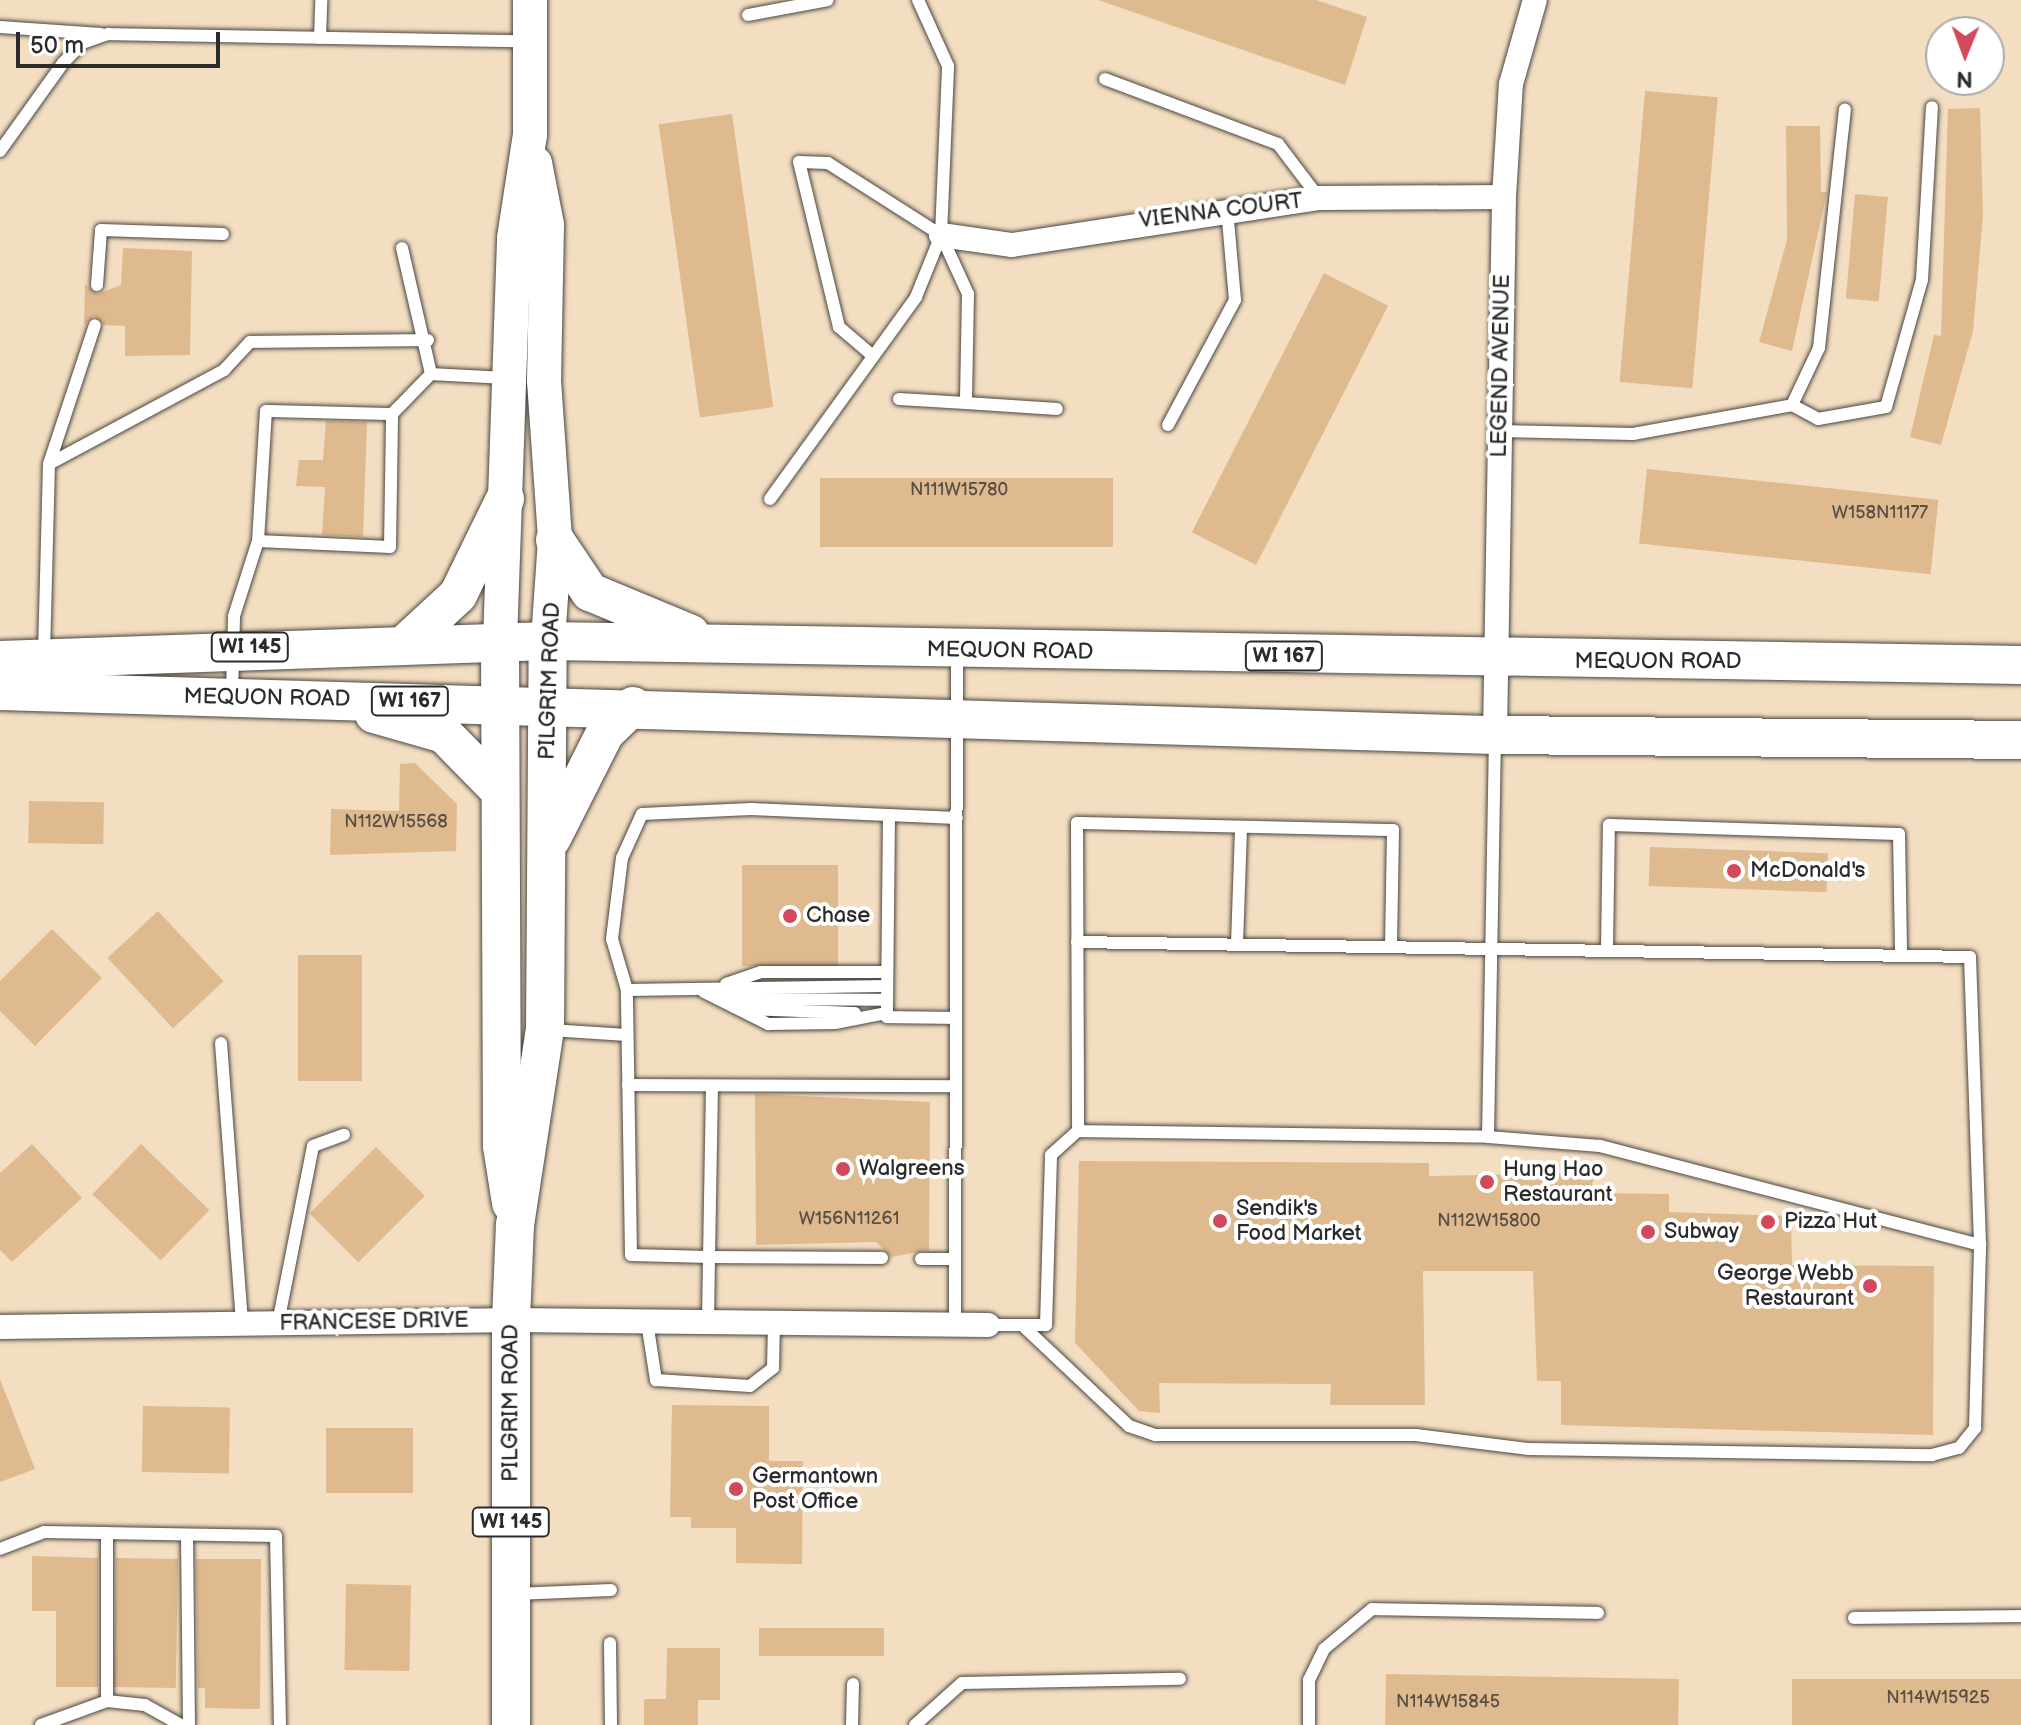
<!DOCTYPE html>
<style>
body{margin:0}
#map{position:relative;width:2021px;height:1725px;overflow:hidden;background:#f3dec1;font-family:"Balsamiq Sans",sans-serif}
div>[style]{position:absolute}
[style*='--x']{left:calc(var(--x)*1px);top:calc(var(--y)*1px);width:calc(var(--w)*1px);rotate:calc(var(--a)*1deg)}
.building>*{inset:0;background:#dfba8f;transform-origin:0 0}
.roads{filter:drop-shadow(0 0 2px #494642) drop-shadow(0 0 2px #494642)}
.lane>*{height:12px;margin:-6px;padding:0 6px;transform-origin:6px;border-radius:6px;background:#fff}
.street>*{height:24px;margin:-12px;padding:0 12px;transform-origin:12px;border-radius:12px;background:#fff}
.secondary>*{height:34px;margin:-17px;padding:0 17px;transform-origin:17px;border-radius:17px;background:#fff}
.primary>*{height:38px;margin:-19px;padding:0 19px;transform-origin:19px;border-radius:19px;background:#fff}
.dots>*{width:22px;height:22px;translate:-50% -50%;box-sizing:border-box;border:4px solid #fff;border-radius:50%}
span{translate:-50% -50%;white-space:nowrap;text-align:center;line-height:1.15;-webkit-text-stroke:8px #fff;paint-order:stroke}
.number-label{font-size:18px;color:#584f44}
.number-label span{-webkit-text-stroke-width:0}
.shield-label span{padding:2px 6px;background:#fff;border:2px solid;border-radius:6px;-webkit-text-stroke-width:0}
.shield-label{font-size:20px;color:#2b2b2b;font-weight:700}
.street-label{font-size:22px;color:#2b2b2b}
.poi-label{font-size:22px;color:#2b2b2b}
.left{translate:0 -50%;text-align:left}
.right{translate:-100% -50%;text-align:right}
.north{position:absolute;left:1925px;top:16px;width:80px;height:80px;box-sizing:border-box;background:#fff;border:2px solid #aaa;border-radius:50%;rotate:181deg;font-size:22px;font-weight:700;line-height:32px;text-align:center;color:#2b2b2b}
.north::after{content:'';display:block;margin:auto;width:28px;height:36px;background:#d1495b;clip-path:polygon(50% 0,100% 100%,50% 72%,0 100%)}
.scale{position:absolute;left:16px;top:32px;width:204px;height:36px;box-sizing:border-box;border:4px solid #2b2b2b;border-top:0;padding-left:10px;font-size:24px;line-height:28px;white-space:nowrap;color:#2b2b2b;-webkit-text-stroke:6px #fff;paint-order:stroke}
</style>
<div id="map">
<div class="building">
<div style="clip-path:polygon(1098px 0,1316px 0,1367px 17px,1345px 85px)"></div>
<div style="left:1645px;top:91px;width:73px;height:292px;rotate:5deg"></div>
<div style="clip-path:polygon(1980px 108px,1983px 215px,1973px 331px,1941px 445px,1910px 437px,1934px 335px,1941px 336px,1948px 109px)"></div>
<div style="left:732px;top:114px;width:296px;height:74px;rotate:82deg"></div>
<div style="clip-path:polygon(1786px 126px,1820px 126px,1821px 192px,1827px 192px,1792px 351px,1759px 342px,1787px 240px)"></div>
<div style="left:1855px;top:194px;width:33px;height:105px;rotate:5deg"></div>
<div style="clip-path:polygon(123px 248px,192px 251px,190px 355px,125px 356px,125px 326px,104px 325px,94px 316px,84px 325px,85px 284px,97px 294px,121px 285px)"></div>
<div style="left:1324px;top:273px;width:72px;height:291px;rotate:27deg"></div>
<div style="clip-path:polygon(326px 421px,367px 422px,363px 537px,322px 535px,325px 487px,296px 486px,299px 460px,323px 460px)"></div>
<div style="left:1647px;top:469px;width:293px;height:75px;rotate:6deg"></div>
<div style="left:820px;top:478px;width:293px;height:69px"></div>
<div style="clip-path:polygon(415px 763px,457px 804px,456px 851px,330px 855px,331px 809px,399px 811px,400px 764px)"></div>
<div style="left:29px;top:801px;width:75px;height:42px;rotate:1deg"></div>
<div style="left:1650px;top:847px;width:178px;height:39px;rotate:2deg"></div>
<div style="left:742px;top:865px;width:96px;height:101px"></div>
<div style="left:158px;top:911px;width:96px;height:69px;rotate:47deg"></div>
<div style="clip-path:polygon(52px 929px,102px 978px,35px 1046px,0 1011px,0 981px)"></div>
<div style="left:298px;top:955px;width:64px;height:126px"></div>
<div style="clip-path:polygon(755px 1094px,930px 1102px,929px 1250px,891px 1257px,876px 1242px,756px 1245px)"></div>
<div style="clip-path:polygon(32px 1144px,82px 1198px,12px 1262px,0 1250px,0 1173px)"></div>
<div style="left:141px;top:1144px;width:95px;height:70px;rotate:44deg"></div>
<div style="left:376px;top:1147px;width:69px;height:94px;rotate:45deg"></div>
<div style="clip-path:polygon(1079px 1161px,1429px 1163px,1429px 1176px,1594px 1173px,1591px 1193px,1669px 1194px,1669px 1212px,1791px 1216px,1792px 1265px,1934px 1266px,1933px 1435px,1561px 1425px,1561px 1381px,1537px 1381px,1533px 1271px,1423px 1271px,1425px 1405px,1330px 1405px,1331px 1384px,1159px 1383px,1160px 1413px,1139px 1411px,1075px 1343px)"></div>
<div style="clip-path:polygon(0 1379px,35px 1469px,0 1482px)"></div>
<div style="clip-path:polygon(672px 1405px,769px 1406px,769px 1461px,803px 1461px,802px 1564px,736px 1563px,736px 1528px,691px 1528px,691px 1517px,670px 1517px)"></div>
<div style="left:143px;top:1406px;width:87px;height:66px;rotate:1deg"></div>
<div style="left:326px;top:1428px;width:87px;height:65px"></div>
<div style="clip-path:polygon(32px 1556px,98px 1558px,98px 1687px,56px 1687px,56px 1611px,32px 1611px)"></div>
<div style="left:116px;top:1558px;width:62px;height:129px;rotate:1deg"></div>
<div style="clip-path:polygon(196px 1559px,261px 1559px,260px 1709px,205px 1708px,205px 1688px,198px 1688px)"></div>
<div style="left:346px;top:1584px;width:65px;height:86px;rotate:1deg"></div>
<div style="left:759px;top:1628px;width:125px;height:28px"></div>
<div style="clip-path:polygon(667px 1648px,720px 1648px,720px 1700px,698px 1700px,698px 1725px,644px 1725px,644px 1699px,666px 1699px)"></div>
<div style="left:1386px;top:1674px;width:293px;height:51px;rotate:1deg"></div>
<div style="left:2021px;top:1679px;width:46px;height:229px;rotate:90deg"></div>
</div>
<div class="roads">
<div class="lane">
<div style="--x:748;--y:15;--w:81;--a:-10.6"></div>
<div style="--x:0;--y:27;--w:101;--a:4"></div>
<div style="--x:320;--y:38;--w:38;--a:-88"></div>
<div style="--x:1105;--y:79;--w:185;--a:20.6"></div>
<div style="--x:1278;--y:144;--w:68;--a:52.8"></div>
<div style="--x:0;--y:151;--w:108;--a:-54.4"></div>
<div style="--x:63;--y:63;--w:28;--a:-46"></div>
<div style="--x:82;--y:43;--w:28;--a:-19"></div>
<div style="--x:108;--y:34;--w:419;--a:1"></div>
<div style="--x:402;--y:248;--w:129;--a:77"></div>
<div style="--x:97;--y:285;--w:55;--a:-85.8"></div>
<div style="--x:101;--y:230;--w:122;--a:1.9"></div>
<div style="--x:873;--y:356;--w:45;--a:-139.5"></div>
<div style="--x:839;--y:327;--w:170;--a:-103.6"></div>
<div style="--x:799;--y:162;--w:29;--a:2"></div>
<div style="--x:828;--y:163;--w:134;--a:32.5"></div>
<div style="--x:941;--y:235;--w:65;--a:65.4"></div>
<div style="--x:968;--y:294;--w:109;--a:91.1"></div>
<div style="--x:966;--y:403;--w:91;--a:3.8"></div>
<div style="--x:899;--y:399;--w:67;--a:3.4"></div>
<div style="--x:1792;--y:405;--w:30;--a:28"></div>
<div style="--x:1818;--y:419;--w:69;--a:-10"></div>
<div style="--x:1886;--y:407;--w:132;--a:-74.2"></div>
<div style="--x:1922;--y:280;--w:173;--a:-86.7"></div>
<div style="--x:1168;--y:425;--w:142;--a:-61.8"></div>
<div style="--x:1235;--y:300;--w:91;--a:-95"></div>
<div style="--x:1500;--y:431;--w:133;--a:1.3"></div>
<div style="--x:1633;--y:434;--w:162;--a:-10.3"></div>
<div style="--x:1792;--y:405;--w:63;--a:-64.7"></div>
<div style="--x:1819;--y:348;--w:240;--a:-83.8"></div>
<div style="--x:49;--y:464;--w:199;--a:-28.2"></div>
<div style="--x:224;--y:370;--w:38;--a:-47"></div>
<div style="--x:250;--y:342;--w:178;--a:-0.6"></div>
<div style="--x:770;--y:499;--w:249;--a:-54.1"></div>
<div style="--x:916;--y:297;--w:67;--a:-68"></div>
<div style="--x:941;--y:235;--w:169;--a:-87.6"></div>
<div style="--x:948;--y:66;--w:72;--a:-114.4"></div>
<div style="--x:258;--y:541;--w:132;--a:2.6"></div>
<div style="--x:390;--y:547;--w:133;--a:-89.1"></div>
<div style="--x:392;--y:414;--w:56;--a:-45.7"></div>
<div style="--x:431;--y:374;--w:74;--a:3.1"></div>
<div style="--x:44;--y:654;--w:190;--a:-88.5"></div>
<div style="--x:49;--y:464;--w:146;--a:-71.7"></div>
<div style="--x:232;--y:694;--w:78;--a:-88.5"></div>
<div style="--x:234;--y:616;--w:79;--a:-72.3"></div>
<div style="--x:258;--y:541;--w:130;--a:-86.5"></div>
<div style="--x:266;--y:411;--w:126;--a:1.4"></div>
<div style="--x:889;--y:815;--w:202;--a:90.6"></div>
<div style="--x:887;--y:1017;--w:68;--a:0.8"></div>
<div style="--x:1077;--y:942;--w:893;--a:0.96"></div>
<div style="--x:1970;--y:957;--w:288;--a:88"></div>
<div style="--x:1980;--y:1245;--w:393;--a:-165.4"></div>
<div style="--x:1600;--y:1146;--w:112;--a:-175.4"></div>
<div style="--x:1237;--y:944;--w:117;--a:-88"></div>
<div style="--x:1391;--y:946;--w:116;--a:-89"></div>
<div style="--x:1393;--y:830;--w:316;--a:-178.7"></div>
<div style="--x:1077;--y:823;--w:308;--a:89.8"></div>
<div style="--x:1078;--y:1131;--w:410;--a:0.8"></div>
<div style="--x:1488;--y:1137;--w:399;--a:-89"></div>
<div style="--x:1607;--y:947;--w:122;--a:-89.1"></div>
<div style="--x:1609;--y:825;--w:290;--a:1.8"></div>
<div style="--x:1899;--y:834;--w:120;--a:89"></div>
<div style="--x:726;--y:984;--w:37;--a:-19"></div>
<div style="--x:761;--y:972;--w:126;--a:0"></div>
<div style="--x:627;--y:990;--w:260;--a:-0.9"></div>
<div style="--x:704;--y:992;--w:72;--a:26.6"></div>
<div style="--x:768;--y:1024;--w:67;--a:-0.9"></div>
<div style="--x:835;--y:1023;--w:53;--a:-10.9"></div>
<div style="--x:722;--y:999;--w:165;--a:0.3"></div>
<div style="--x:745;--y:1009;--w:110;--a:2.1"></div>
<div style="--x:550;--y:1030;--w:77;--a:3.7"></div>
<div style="--x:221;--y:1043;--w:281;--a:85.7"></div>
<div style="--x:628;--y:1085;--w:325;--a:0.2"></div>
<div style="--x:712;--y:1086;--w:171;--a:91"></div>
<div style="--x:709;--y:1257;--w:78;--a:-178.5"></div>
<div style="--x:631;--y:1255;--w:265;--a:-90.9"></div>
<div style="--x:627;--y:990;--w:53;--a:-106.4"></div>
<div style="--x:612;--y:939;--w:82;--a:-83"></div>
<div style="--x:622;--y:858;--w:48;--a:-65.6"></div>
<div style="--x:642;--y:814;--w:109;--a:-2.6"></div>
<div style="--x:751;--y:809;--w:206;--a:2.5"></div>
<div style="--x:921;--y:1259;--w:33;--a:0"></div>
<div style="--x:647;--y:1322;--w:59;--a:81.2"></div>
<div style="--x:656;--y:1380;--w:94;--a:3.7"></div>
<div style="--x:750;--y:1386;--w:29;--a:-38"></div>
<div style="--x:773;--y:1368;--w:45;--a:-88.7"></div>
<div style="--x:708;--y:1322;--w:65;--a:-89.1"></div>
<div style="--x:709;--y:1257;--w:173;--a:0.3"></div>
<div style="--x:278;--y:1323;--w:180;--a:-78.8"></div>
<div style="--x:313;--y:1146;--w:33;--a:-20"></div>
<div style="--x:955;--y:1325;--w:672;--a:-89.83"></div>
<div style="--x:988;--y:1325;--w:58;--a:0"></div>
<div style="--x:1046;--y:1325;--w:170;--a:-88.3"></div>
<div style="--x:1051;--y:1155;--w:36;--a:-42"></div>
<div style="--x:1022;--y:1325;--w:147;--a:43.3"></div>
<div style="--x:1129;--y:1426;--w:28;--a:19"></div>
<div style="--x:1155;--y:1435;--w:261;--a:0"></div>
<div style="--x:1416;--y:1435;--w:114;--a:7.1"></div>
<div style="--x:1529;--y:1449;--w:403;--a:0.9"></div>
<div style="--x:1932;--y:1455;--w:28;--a:-15"></div>
<div style="--x:1959;--y:1448;--w:26;--a:-51"></div>
<div style="--x:1975;--y:1428;--w:183;--a:-88.4"></div>
<div style="--x:107;--y:1533;--w:168;--a:90"></div>
<div style="--x:187;--y:1535;--w:190;--a:89.4"></div>
<div style="--x:0;--y:1549;--w:47;--a:-21.1"></div>
<div style="--x:44;--y:1532;--w:232;--a:1"></div>
<div style="--x:276;--y:1536;--w:189;--a:88.8"></div>
<div style="--x:515;--y:1594;--w:96;--a:-2.4"></div>
<div style="--x:1854;--y:1618;--w:167;--a:-0.7"></div>
<div style="--x:610;--y:1643;--w:82;--a:89.3"></div>
<div style="--x:41;--y:1725;--w:70;--a:-20"></div>
<div style="--x:107;--y:1701;--w:38;--a:6"></div>
<div style="--x:145;--y:1705;--w:41;--a:29.1"></div>
<div style="--x:852;--y:1725;--w:41;--a:-88.6"></div>
<div style="--x:915;--y:1725;--w:63;--a:-41.8"></div>
<div style="--x:962;--y:1683;--w:218;--a:-1.1"></div>
<div style="--x:1309;--y:1725;--w:45;--a:-90"></div>
<div style="--x:1309;--y:1680;--w:34;--a:-64"></div>
<div style="--x:1324;--y:1649;--w:62;--a:-39.8"></div>
<div style="--x:1372;--y:1609;--w:226;--a:1"></div>
</div>
<div class="street">
<div style="--x:941;--y:235;--w:72;--a:8"></div>
<div style="--x:1012;--y:245;--w:311;--a:-8.7"></div>
<div style="--x:1319;--y:198;--w:185;--a:-0.3"></div>
<div style="--x:1495;--y:735;--w:538;--a:-89.04"></div>
<div style="--x:1504;--y:197;--w:113;--a:-86.5"></div>
<div style="--x:1511;--y:84;--w:87;--a:-74.1"></div>
<div style="--x:0;--y:1327;--w:511;--a:-0.78"></div>
<div style="--x:511;--y:1320;--w:477;--a:0.6"></div>
</div>
<div class="secondary">
<div style="--x:535;--y:163;--w:63;--a:79"></div>
<div style="--x:547;--y:225;--w:156;--a:91.1"></div>
<div style="--x:544;--y:381;--w:159;--a:86"></div>
<div style="--x:555;--y:540;--w:101;--a:94"></div>
<div style="--x:500;--y:642;--w:404;--a:-88"></div>
<div style="--x:514;--y:238;--w:104;--a:-81.2"></div>
<div style="--x:530;--y:135;--w:135;--a:-90"></div>
</div>
<div class="primary">
<div style="--x:555;--y:540;--w:63;--a:56.1"></div>
<div style="--x:590;--y:592;--w:109;--a:22.6"></div>
<div style="--x:500;--y:642;--w:504;--a:89.77"></div>
<div style="--x:502;--y:1146;--w:58;--a:81"></div>
<div style="--x:405;--y:644;--w:72;--a:-42.8"></div>
<div style="--x:458;--y:595;--w:107;--a:-63.9"></div>
<div style="--x:0;--y:660;--w:548;--a:-1.99"></div>
<div style="--x:548;--y:641;--w:1473;--a:0.93"></div>
<div style="--x:0;--y:691;--w:1496;--a:1.69"></div>
<div style="--x:1495;--y:735;--w:526;--a:0.54"></div>
<div style="--x:374;--y:714;--w:73;--a:15.9"></div>
<div style="--x:444;--y:734;--w:80;--a:45.5"></div>
<div style="--x:552;--y:838;--w:118;--a:-63.2"></div>
<div style="--x:605;--y:733;--w:39;--a:-44"></div>
<div style="--x:511;--y:1725;--w:405;--a:-90"></div>
<div style="--x:511;--y:1320;--w:95;--a:-87.6"></div>
<div style="--x:515;--y:1225;--w:197;--a:-81.3"></div>
<div style="--x:545;--y:1030;--w:389;--a:-89.6"></div>
</div>
</div>
<div class="dots">
<div style="left:1734px;top:871px;background:#d1495b"></div>
<div style="left:790px;top:916px;background:#d1495b"></div>
<div style="left:843px;top:1169px;background:#d1495b"></div>
<div style="left:1487px;top:1182px;background:#d1495b"></div>
<div style="left:1220px;top:1221px;background:#d1495b"></div>
<div style="left:1768px;top:1222px;background:#d1495b"></div>
<div style="left:1648px;top:1232px;background:#d1495b"></div>
<div style="left:1870px;top:1286px;background:#d1495b"></div>
<div style="left:736px;top:1489px;background:#d1495b"></div>
</div>
<div class="number-label">
<span style="left:959px;top:490px">N111W15780</span>
<span style="left:1880px;top:513px">W158N11177</span>
<span style="left:396px;top:822px">N112W15568</span>
<span style="left:849px;top:1219px">W156N11261</span>
<span style="left:1489px;top:1221px">N112W15800</span>
<span style="left:1938px;top:1698px">N114W15925</span>
<span style="left:1448px;top:1702px">N114W15845</span>
</div>
<div class="shield-label">
<span style="left:250px;top:647px">WI 145</span>
<span style="left:1284px;top:656px">WI 167</span>
<span style="left:410px;top:701px">WI 167</span>
<span style="left:511px;top:1522px">WI 145</span>
</div>
<div class="street-label">
<span style="left:1221px;top:211px;rotate:-7deg">VIENNA COURT</span>
<span style="left:1501px;top:366px;rotate:-89deg">LEGEND AVENUE</span>
<span style="left:1010px;top:651px;rotate:1deg">MEQUON ROAD</span>
<span style="left:1658px;top:662px">MEQUON ROAD</span>
<span style="left:550px;top:681px;rotate:-88deg">PILGRIM ROAD</span>
<span style="left:267px;top:698px;rotate:1deg">MEQUON ROAD</span>
<span style="left:374px;top:1322px;rotate:-1deg">FRANCESE DRIVE</span>
<span style="left:511px;top:1403px;rotate:-90deg">PILGRIM ROAD</span>
</div>
<div class="poi-label">
<span class="left" style="left:1750px;top:871px">McDonald's</span>
<span class="left" style="left:806px;top:916px">Chase</span>
<span class="left" style="left:859px;top:1169px">Walgreens</span>
<span class="left" style="left:1503px;top:1182px">Hung Hao<br>Restaurant</span>
<span class="left" style="left:1236px;top:1221px">Sendik's<br>Food Market</span>
<span class="left" style="left:1784px;top:1222px">Pizza Hut</span>
<span class="left" style="left:1664px;top:1232px">Subway</span>
<span class="right" style="left:1854px;top:1286px">George Webb<br>Restaurant</span>
<span class="left" style="left:752px;top:1489px">Germantown<br>Post Office</span>
</div>
<div class="north">N</div>
<div class="scale">50 m</div>
</div>
